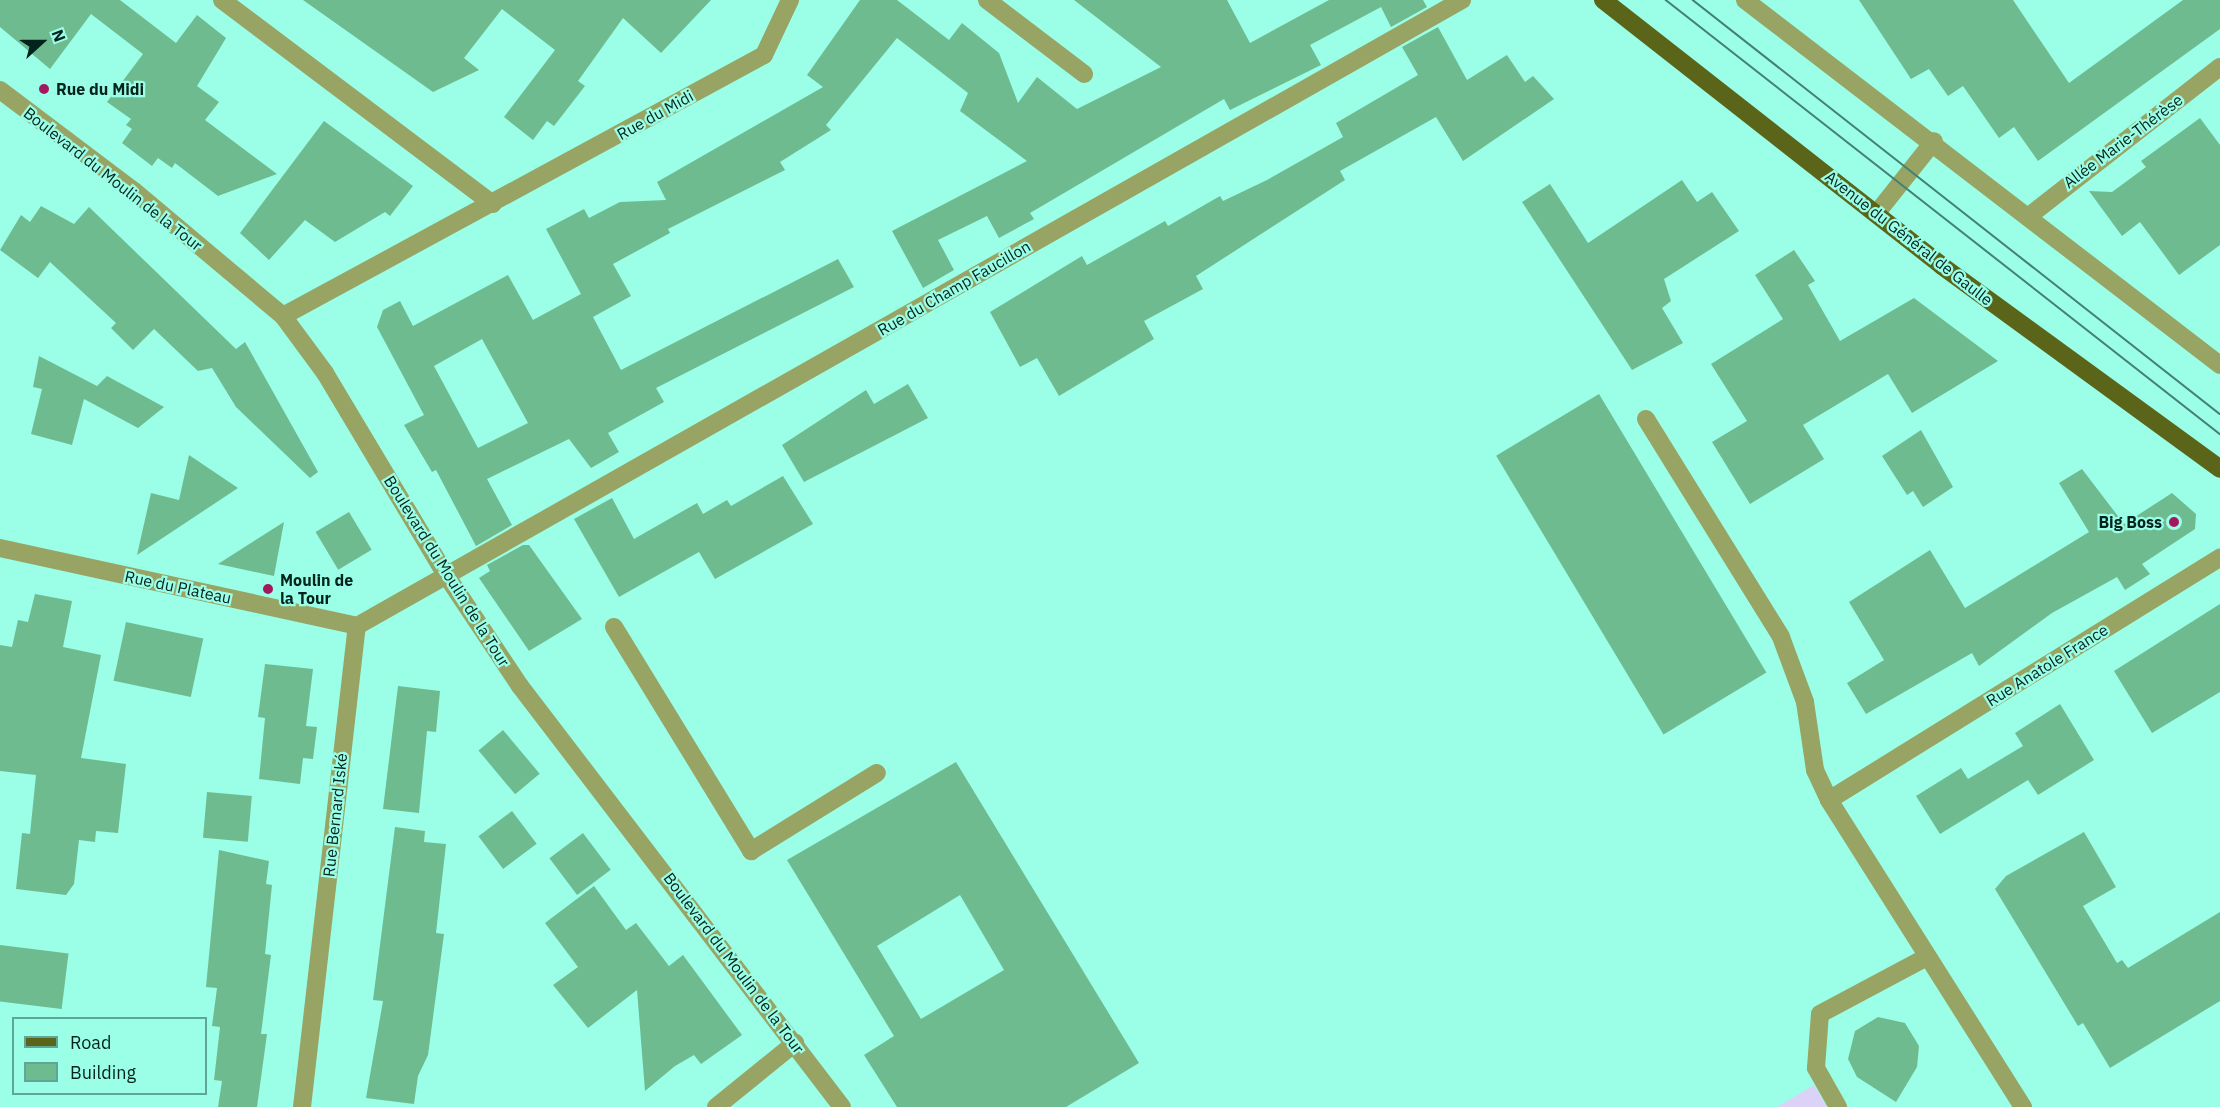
<!DOCTYPE html>
<meta charset="utf-8">
<style>
body{margin:0}
#map{position:relative;width:2220px;height:1107px;overflow:hidden;background:#9bfee7;font-family:"IBM Plex Sans",sans-serif}
div>[style]{position:absolute}
[style*='--x']{left:calc(var(--x)*1px);top:calc(var(--y)*1px);width:calc(var(--w)*1px);rotate:calc(var(--a)*1deg)}
.green>*{inset:0;background:#dcd2f8}
.building>*{inset:0;background:#6fbb90;transform-origin:0 0}
.minor>*{height:18px;margin:-9px;padding:0 9px;transform-origin:9px;border-radius:9px;background:#97a464}
.major>*{height:18px;margin:-9px;padding:0 9px;transform-origin:9px;border-radius:9px;background:#5a6519}
.tram>*{height:1.5px;margin:-0.75px;padding:0 0.75px;transform-origin:0.75px;border-radius:0.75px;background:#448174}
.dots>*{width:16px;height:16px;translate:-50% -50%;box-sizing:border-box;border:3px solid #9bfee7;border-radius:50%}
span{translate:-50% -50%;white-space:nowrap;text-align:center;line-height:1.15;-webkit-text-stroke:4.5px #9bfee7;paint-order:stroke}
.poi-label{font-size:16px;color:#03231d;font-weight:700}
.left{translate:0 -50%;text-align:left}
.right{translate:-100% -50%;text-align:right}
.street-label{font-size:16px;color:#03231d}
.legend{position:absolute;left:12px;top:1017px;width:195px;height:78px;box-sizing:border-box;background:#9bfee7;border:2px solid #5ea696;margin:0;padding:8px 10px;list-style:none;font-size:18px;color:#03231d}
.legend li{display:flex;align-items:center;gap:12px;height:30px}
.legend b{width:30px;border:2px solid #5ea696}
.north{position:absolute;left:12px;top:12px;width:60px;height:60px;-webkit-text-stroke:4px #9bfee7;paint-order:stroke;rotate:69deg;font-size:16px;font-weight:700;line-height:24px;text-align:center;color:#03231d}
.north::after{content:'';display:block;margin:auto;width:21px;height:27px;background:#03231d;clip-path:polygon(50% 0,100% 100%,50% 72%,0 100%)}
</style>
<div id="map">
<div class="green">
<div style="clip-path:polygon(1814px 1085px,1827px 1107px,1777px 1107px)"></div>
</div>
<div class="building">
<div style="clip-path:polygon(0 0,120px 0,176px 43px,197px 15px,226px 38px,197px 86px,219px 102px,205px 120px,277px 174px,218px 196px,175px 163px,172px 168px,158px 158px,152px 166px,122px 143px,132px 129px,126px 125px,131px 119px,107px 102px,143px 54px,91px 14px,50px 69px,0 27px)"></div>
<div style="clip-path:polygon(303px 0,711px 0,661px 53px,623px 18px,578px 81px,585px 86px,554px 126px,547px 121px,533px 140px,504px 117px,555px 50px,502px 9px,464px 58px,479px 70px,433px 92px)"></div>
<div style="clip-path:polygon(evenodd,860px 0,897px 0,949px 40px,962px 23px,999px 53px,1018px 103px,1037px 77px,1077px 109px,1161px 67px,1074px 0,1227px 0,1250px 43px,1329px 0,1423px 0,1427px 7px,1391px 27px,1381px 7px,1310px 45px,1321px 65px,1230px 110px,1224px 99px,1030px 213px,1034px 219px,999px 238px,987px 216px,938px 240px,954px 270px,923px 288px,892px 231px,1027px 161px,960px 111px,968px 93px,897px 38px,826px 125px,831px 130px,780px 162px,785px 170px,668px 229px,670px 233px,613px 264px,631px 296px,593px 317px,621px 370px,838px 259px,854px 287px,656px 388px,664px 402px,608px 433px,619px 452px,591px 468px,569px 439px,487px 479px,512px 525px,476px 546px,436px 470px,432px 472px,404px 425px,424px 415px,377px 327px,383px 310px,400px 301px,413px 326px,508px 275px,533px 320px,581px 294px,546px 229px,584px 209px,589px 218px,620px 202px,666px 200px,657px 182px,823px 87px,807px 75px,860px 0,482px 339px,528px 423px,478px 448px,434px 366px,482px 339px)"></div>
<div style="clip-path:polygon(1859px 0,2013px 0,2069px 83px,2183px 0,2220px 0,2220px 29px,2038px 161px,2014px 127px,1999px 138px,1963px 86px,1948px 96px,1929px 69px,1911px 79px)"></div>
<div style="clip-path:polygon(1438px 27px,1467px 80px,1507px 55px,1525px 82px,1533px 76px,1554px 99px,1463px 161px,1436px 117px,1340px 171px,1345px 180px,1196px 276px,1203px 289px,1144px 321px,1154px 339px,1059px 396px,1037px 358px,1020px 367px,990px 312px,1082px 256px,1087px 265px,1165px 221px,1168px 226px,1220px 196px,1223px 201px,1267px 180px,1343px 137px,1336px 123px,1418px 75px,1402px 47px)"></div>
<div style="clip-path:polygon(2200px 118px,2220px 145px,2220px 245px,2179px 275px,2140px 222px,2122px 236px,2089px 191px,2112px 192px,2146px 167px,2141px 161px)"></div>
<div style="clip-path:polygon(324px 121px,413px 186px,390px 216px,385px 212px,335px 242px,305px 220px,269px 260px,240px 233px)"></div>
<div style="clip-path:polygon(1682px 180px,1697px 202px,1712px 192px,1739px 231px,1664px 279px,1671px 301px,1662px 308px,1683px 343px,1632px 370px,1522px 202px,1550px 184px,1588px 243px)"></div>
<div style="clip-path:polygon(41px 206px,74px 224px,89px 207px,236px 349px,245px 342px,318px 472px,310px 478px,236px 407px,212px 368px,198px 371px,154px 329px,133px 350px,111px 328px,116px 323px,50px 262px,38px 278px,0 250px,21px 215px,30px 222px)"></div>
<div style="clip-path:polygon(1794px 250px,1815px 281px,1808px 285px,1840px 341px,1914px 298px,1998px 361px,1912px 413px,1888px 374px,1803px 425px,1824px 459px,1750px 504px,1712px 442px,1747px 421px,1711px 364px,1783px 319px,1755px 275px)"></div>
<div style="clip-path:polygon(39px 356px,97px 386px,107px 376px,164px 407px,138px 428px,84px 399px,72px 445px,31px 434px,42px 389px,33px 387px)"></div>
<div style="clip-path:polygon(908px 384px,928px 418px,804px 482px,782px 445px,866px 390px,874px 404px)"></div>
<div style="left:1599px;top:394px;width:325px;height:120px;rotate:59deg"></div>
<div style="clip-path:polygon(1921px 430px,1953px 487px,1923px 507px,1913px 491px,1907px 495px,1882px 456px)"></div>
<div style="clip-path:polygon(189px 455px,238px 488px,137px 555px,151px 493px,179px 500px)"></div>
<div style="clip-path:polygon(2082px 469px,2124px 524px,2172px 493px,2196px 514px,2195px 529px,2142px 564px,2150px 574px,2125px 590px,2117px 577px,2052px 613px,1979px 666px,1972px 653px,1866px 714px,1847px 683px,1884px 660px,1849px 602px,1930px 550px,1965px 608px,2089px 532px,2059px 483px)"></div>
<div style="clip-path:polygon(783px 476px,813px 524px,715px 579px,699px 552px,619px 597px,574px 519px,612px 498px,634px 539px,697px 503px,703px 514px,727px 500px,731px 506px)"></div>
<div style="left:349px;top:512px;width:44px;height:39px;rotate:59deg"></div>
<div style="clip-path:polygon(284px 522px,274px 576px,218px 564px)"></div>
<div style="clip-path:polygon(523px 545px,529px 545px,582px 619px,529px 651px,479px 578px,490px 571px,487px 565px)"></div>
<div style="clip-path:polygon(35px 594px,72px 601px,63px 647px,101px 655px,81px 758px,126px 764px,118px 833px,96px 831px,95px 842px,79px 840px,74px 884px,66px 895px,16px 889px,22px 833px,30px 834px,36px 775px,0 771px,0 645px,12px 647px,18px 620px,28px 622px)"></div>
<div style="clip-path:polygon(2220px 604px,2220px 692px,2152px 733px,2114px 671px)"></div>
<div style="left:126px;top:622px;width:79px;height:60px;rotate:12deg"></div>
<div style="clip-path:polygon(265px 664px,313px 669px,306px 726px,317px 727px,313px 759px,303px 758px,300px 784px,259px 779px,265px 718px,258px 717px)"></div>
<div style="clip-path:polygon(398px 686px,440px 691px,436px 732px,427px 731px,419px 813px,383px 809px)"></div>
<div style="clip-path:polygon(2060px 704px,2094px 760px,2038px 795px,2028px 780px,1940px 834px,1916px 796px,1961px 768px,1968px 779px,2023px 746px,2015px 733px)"></div>
<div style="left:503px;top:730px;width:57px;height:32px;rotate:50deg"></div>
<div style="clip-path:polygon(evenodd,956px 762px,1139px 1063px,1066px 1107px,897px 1107px,864px 1055px,894px 1036px,787px 860px,956px 762px,960px 895px,1004px 970px,921px 1019px,877px 946px,960px 895px)"></div>
<div style="left:207px;top:792px;width:45px;height:46px;rotate:5deg"></div>
<div style="left:512px;top:811px;width:41px;height:42px;rotate:53deg"></div>
<div style="clip-path:polygon(395px 827px,425px 831px,424px 842px,446px 844px,436px 933px,444px 934px,428px 1055px,418px 1076px,414px 1104px,366px 1098px,383px 1001px,373px 1000px)"></div>
<div style="clip-path:polygon(2084px 832px,2116px 887px,2083px 906px,2117px 963px,2122px 960px,2128px 968px,2220px 912px,2220px 1001px,2110px 1068px,2083px 1023px,2078px 1026px,1995px 889px,2006px 876px)"></div>
<div style="left:583px;top:833px;width:46px;height:42px;rotate:53deg"></div>
<div style="clip-path:polygon(219px 850px,269px 861px,266px 884px,272px 885px,265px 954px,271px 955px,261px 1034px,267px 1034px,257px 1107px,218px 1107px,222px 1081px,214px 1080px,220px 1027px,212px 1026px,217px 988px,206px 987px)"></div>
<div style="clip-path:polygon(594px 886px,626px 930px,636px 923px,669px 966px,683px 955px,742px 1035px,701px 1064px,694px 1055px,675px 1066px,645px 1091px,637px 990px,588px 1028px,553px 985px,578px 967px,545px 923px)"></div>
<div style="left:0;top:945px;width:69px;height:56px;rotate:7deg"></div>
<div style="clip-path:polygon(1878px 1017px,1905px 1023px,1919px 1046px,1917px 1067px,1896px 1102px,1857px 1077px,1848px 1059px,1855px 1031px)"></div>
</div>
<div class="minor">
<div style="--x:222;--y:0;--w:339;--a:37"></div>
<div style="--x:987;--y:0;--w:122;--a:37.3"></div>
<div style="--x:1745;--y:0;--w:599;--a:37.54"></div>
<div style="--x:0;--y:90;--w:168;--a:37"></div>
<div style="--x:134;--y:191;--w:194;--a:40"></div>
<div style="--x:283;--y:316;--w:71;--a:53.6"></div>
<div style="--x:325;--y:373;--w:235;--a:59.1"></div>
<div style="--x:446;--y:575;--w:133;--a:56.3"></div>
<div style="--x:520;--y:686;--w:530;--a:52.59"></div>
<div style="--x:1876;--y:214;--w:93;--a:-51.5"></div>
<div style="--x:2029;--y:216;--w:242;--a:-38"></div>
<div style="--x:283;--y:316;--w:547;--a:-28.49"></div>
<div style="--x:764;--y:55;--w:61;--a:-64.7"></div>
<div style="--x:1646;--y:419;--w:256;--a:58.2"></div>
<div style="--x:1781;--y:637;--w:69;--a:69.7"></div>
<div style="--x:1805;--y:702;--w:69;--a:81.6"></div>
<div style="--x:1815;--y:770;--w:33;--a:65"></div>
<div style="--x:0;--y:548;--w:365;--a:12.3"></div>
<div style="--x:357;--y:626;--w:1270;--a:-29.53"></div>
<div style="--x:614;--y:627;--w:263;--a:58.5"></div>
<div style="--x:751;--y:851;--w:148;--a:-31.8"></div>
<div style="--x:302;--y:1107;--w:484;--a:-83.5"></div>
<div style="--x:716;--y:1107;--w:102;--a:-39"></div>
<div style="--x:1838;--y:1107;--w:45;--a:-119.4"></div>
<div style="--x:1816;--y:1068;--w:54;--a:-85.8"></div>
<div style="--x:1820;--y:1014;--w:119;--a:-28.1"></div>
<div style="--x:2023;--y:1107;--w:363;--a:-122.3"></div>
<div style="--x:1829;--y:800;--w:460;--a:-31.8"></div>
</div>
<div class="major">
<div style="--x:1603;--y:0;--w:431;--a:38.1"></div>
<div style="--x:1942;--y:266;--w:344;--a:36.1"></div>
</div>
<div class="tram">
<div style="--x:1666;--y:0;--w:704;--a:38.07"></div>
<div style="--x:1693;--y:0;--w:670;--a:38.15"></div>
</div>
<div class="dots">
<div style="left:44px;top:89px;background:#a4175d"></div>
<div style="left:2174px;top:522px;background:#a4175d"></div>
<div style="left:268px;top:589px;background:#a4175d"></div>
</div>
<div class="poi-label">
<span class="left" style="left:56px;top:89px">Rue du Midi</span>
<span class="right" style="left:2162px;top:522px">Big Boss</span>
<span class="left" style="left:280px;top:589px">Moulin de<br>la Tour</span>
</div>
<div class="street-label">
<span style="left:655px;top:115px;rotate:-29deg">Rue du Midi</span>
<span style="left:2123px;top:141px;rotate:-37deg">Allée Marie-Thérèse</span>
<span style="left:113px;top:179px;rotate:38deg">Boulevard du Moulin de la Tour</span>
<span style="left:1909px;top:238px;rotate:38deg">Avenue du Général de Gaulle</span>
<span style="left:954px;top:288px;rotate:-30deg">Rue du Champ Faucillon</span>
<span style="left:447px;top:571px;rotate:58deg">Boulevard du Moulin de la Tour</span>
<span style="left:178px;top:587px;rotate:12deg">Rue du Plateau</span>
<span style="left:2047px;top:665px;rotate:-32deg">Rue Anatole France</span>
<span style="left:335px;top:815px;rotate:-84deg">Rue Bernard Iské</span>
<span style="left:734px;top:963px;rotate:53deg">Boulevard du Moulin de la Tour</span>
</div>
<ul class="legend">
<li><b style="height:8px;background:#5a6519"></b>Road</li>
<li><b style="height:16px;background:#6fbb90"></b>Building</li>
</ul>
<div class="north">N</div>
</div>
